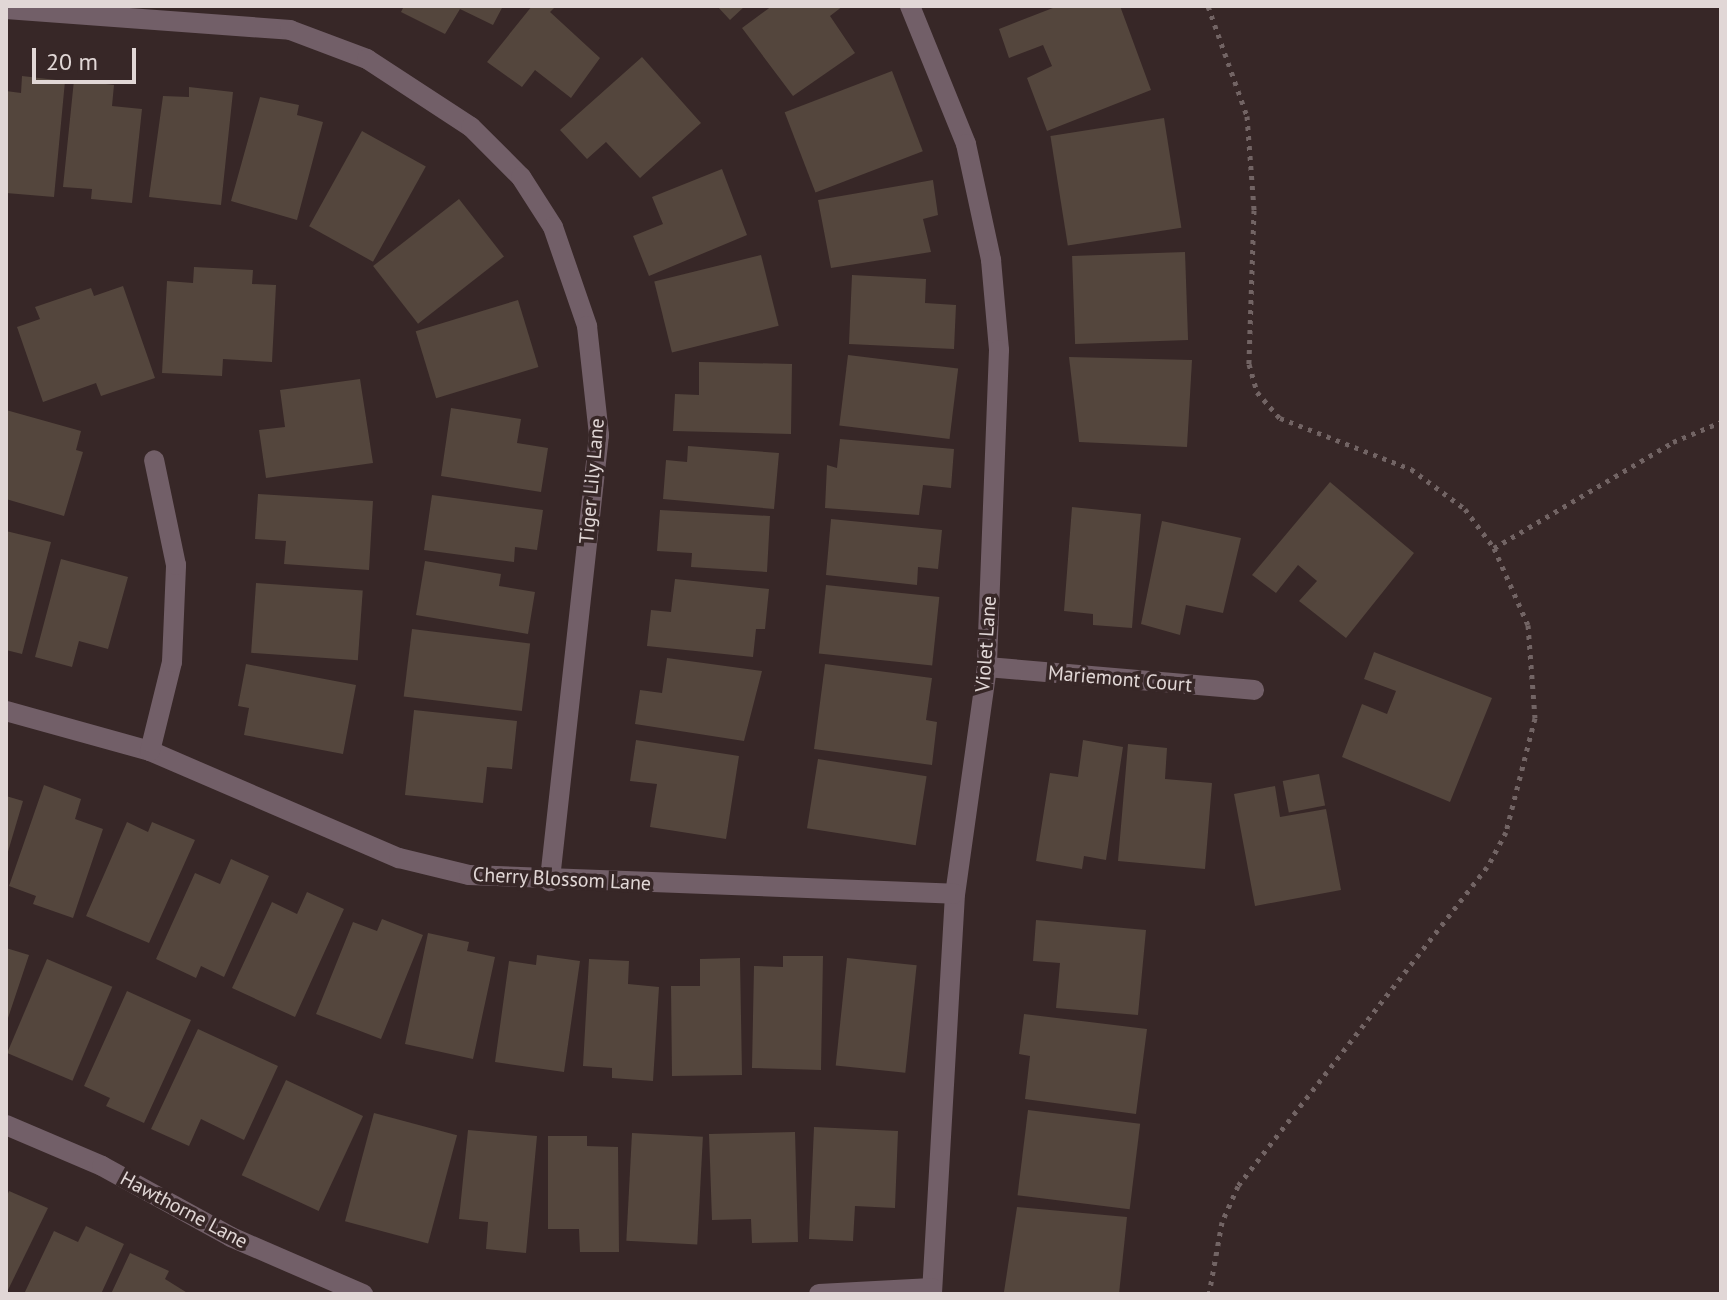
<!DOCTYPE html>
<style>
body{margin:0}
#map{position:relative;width:1727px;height:1300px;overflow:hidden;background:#372727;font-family:"PT Sans",sans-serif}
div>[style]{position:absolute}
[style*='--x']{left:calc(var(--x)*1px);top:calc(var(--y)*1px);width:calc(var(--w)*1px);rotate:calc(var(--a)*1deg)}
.building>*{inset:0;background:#54463d;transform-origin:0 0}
.path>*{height:5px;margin-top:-2.5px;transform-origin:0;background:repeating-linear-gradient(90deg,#726464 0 4px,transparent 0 10px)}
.minor>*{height:20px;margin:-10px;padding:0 10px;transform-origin:10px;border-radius:10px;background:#725f68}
span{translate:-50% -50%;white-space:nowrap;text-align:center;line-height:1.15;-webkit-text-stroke:7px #372727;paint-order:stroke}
.street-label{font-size:20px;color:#e1d7d6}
.frame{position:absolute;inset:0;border:8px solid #e1d7d6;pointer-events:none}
.scale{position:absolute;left:32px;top:48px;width:104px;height:36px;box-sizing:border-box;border:4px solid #e1d7d6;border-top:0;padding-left:10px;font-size:24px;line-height:28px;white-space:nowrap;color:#e1d7d6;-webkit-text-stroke:6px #372727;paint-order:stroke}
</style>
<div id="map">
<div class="building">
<div style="clip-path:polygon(404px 6px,503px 6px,493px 25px,460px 9px,445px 34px,401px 12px)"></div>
<div style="clip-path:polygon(532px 6px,556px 6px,550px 12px,600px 58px,571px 98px,535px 70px,522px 87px,487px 62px)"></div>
<div style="clip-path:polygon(717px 6px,745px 6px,730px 20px)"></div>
<div style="clip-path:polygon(772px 6px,843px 6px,830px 16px,855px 53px,793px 96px,742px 28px)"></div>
<div style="clip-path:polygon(1058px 6px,1120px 6px,1151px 90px,1047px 131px,1027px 78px,1052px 66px,1043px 45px,1009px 58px,999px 29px)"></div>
<div style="clip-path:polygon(642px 57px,701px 123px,640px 178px,606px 142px,587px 159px,560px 130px)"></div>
<div style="left:892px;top:71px;width:86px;height:115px;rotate:69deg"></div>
<div style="clip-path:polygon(22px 76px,65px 81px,54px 197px,6px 193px,6px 91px,21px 93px)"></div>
<div style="clip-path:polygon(74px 80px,114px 85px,112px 106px,142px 109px,132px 203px,91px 199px,92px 189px,63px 187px)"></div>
<div style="clip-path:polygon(189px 87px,233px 92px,221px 205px,149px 197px,163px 96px,189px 97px)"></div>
<div style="clip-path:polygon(260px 97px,299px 105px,297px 115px,323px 122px,297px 220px,231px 201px)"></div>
<div style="left:1164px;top:118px;width:111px;height:115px;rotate:81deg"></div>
<div style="left:362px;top:131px;width:73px;height:109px;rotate:29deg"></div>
<div style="clip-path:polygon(722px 169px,747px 235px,649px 276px,633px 236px,663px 224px,652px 197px)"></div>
<div style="clip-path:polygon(933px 180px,938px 215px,923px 219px,931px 252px,831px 268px,818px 200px)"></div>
<div style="left:459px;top:199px;width:73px;height:109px;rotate:52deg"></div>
<div style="left:1185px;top:252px;width:88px;height:113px;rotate:88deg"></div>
<div style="left:761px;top:255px;width:73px;height:110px;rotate:76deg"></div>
<div style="clip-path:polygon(194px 267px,253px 270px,252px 284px,276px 285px,272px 362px,223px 359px,222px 376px,162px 373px,167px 281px,193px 283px)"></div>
<div style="clip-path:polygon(852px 275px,926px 279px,925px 303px,956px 305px,954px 349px,849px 344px)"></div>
<div style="clip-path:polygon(123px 286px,155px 378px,101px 396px,96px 383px,43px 402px,17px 327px,40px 319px,35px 307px,91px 288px,94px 296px)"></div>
<div style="left:518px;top:300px;width:70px;height:107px;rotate:73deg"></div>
<div style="left:848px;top:355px;width:111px;height:71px;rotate:7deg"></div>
<div style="clip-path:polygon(1069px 357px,1192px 360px,1187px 447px,1079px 442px)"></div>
<div style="clip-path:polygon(699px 362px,792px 364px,791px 434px,673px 431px,675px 394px,699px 395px)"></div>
<div style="clip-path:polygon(360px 379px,373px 463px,266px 478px,259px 430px,285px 427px,280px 390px)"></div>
<div style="clip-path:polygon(451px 408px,521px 419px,517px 443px,548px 448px,541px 492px,441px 476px)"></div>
<div style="clip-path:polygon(6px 410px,81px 431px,76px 450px,83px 452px,64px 516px,6px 499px)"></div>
<div style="clip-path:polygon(840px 439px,954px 449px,951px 488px,923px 485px,919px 515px,825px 508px,827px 465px,837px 468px)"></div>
<div style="clip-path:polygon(688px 446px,779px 453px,774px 509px,663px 499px,666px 460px,687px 462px)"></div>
<div style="clip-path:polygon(1330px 482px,1414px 553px,1346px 638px,1299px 601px,1317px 581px,1298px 565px,1276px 593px,1252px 575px)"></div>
<div style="clip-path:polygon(258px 494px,373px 501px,369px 570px,284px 564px,286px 541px,255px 539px)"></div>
<div style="clip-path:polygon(432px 495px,543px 510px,537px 550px,515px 547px,514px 562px,424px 550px)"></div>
<div style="clip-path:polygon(1072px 507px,1141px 514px,1132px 628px,1093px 625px,1093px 614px,1064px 611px)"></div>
<div style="clip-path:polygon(660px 510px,770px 516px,767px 572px,691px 567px,692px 553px,657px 551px)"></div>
<div style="clip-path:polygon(831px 519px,942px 530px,938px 569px,918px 567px,917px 585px,826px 575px)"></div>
<div style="clip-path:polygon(1162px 521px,1241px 538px,1223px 613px,1186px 605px,1180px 635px,1141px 624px)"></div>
<div style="clip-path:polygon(6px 531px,51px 542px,22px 654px,6px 650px)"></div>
<div style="clip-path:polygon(61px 559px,128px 577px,108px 649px,79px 641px,72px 667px,35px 657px)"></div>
<div style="clip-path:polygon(425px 561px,501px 574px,499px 586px,535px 592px,528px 634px,416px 615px)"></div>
<div style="clip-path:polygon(675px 579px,769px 589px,765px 629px,756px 629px,753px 657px,647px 646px,651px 610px,671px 612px)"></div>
<div style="left:256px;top:583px;width:107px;height:70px;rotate:4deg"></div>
<div style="left:826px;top:585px;width:114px;height:69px;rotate:6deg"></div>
<div style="left:412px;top:629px;width:119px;height:68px;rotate:7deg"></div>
<div style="clip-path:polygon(1374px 652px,1492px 698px,1450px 802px,1342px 757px,1362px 704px,1387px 714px,1396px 691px,1364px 679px)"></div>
<div style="clip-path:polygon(667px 658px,762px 671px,744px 741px,635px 724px,640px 690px,662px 693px)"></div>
<div style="clip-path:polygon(246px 664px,356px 685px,343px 754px,244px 735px,249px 708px,238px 706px)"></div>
<div style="clip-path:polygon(825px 664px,932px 678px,926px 720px,937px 722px,932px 765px,814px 749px)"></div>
<div style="clip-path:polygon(414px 710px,517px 721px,512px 769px,487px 767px,483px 803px,405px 795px)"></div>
<div style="clip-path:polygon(636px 740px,739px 756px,726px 839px,650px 827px,657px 784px,630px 781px)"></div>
<div style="clip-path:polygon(1083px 740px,1123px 747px,1106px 860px,1084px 856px,1082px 869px,1036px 861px,1050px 773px,1078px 777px)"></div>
<div style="clip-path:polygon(1128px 744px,1167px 748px,1165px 779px,1212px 783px,1205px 869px,1118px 861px)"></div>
<div style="left:818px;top:759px;width:110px;height:70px;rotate:9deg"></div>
<div style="left:1319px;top:774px;width:32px;height:37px;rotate:79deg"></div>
<div style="clip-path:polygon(44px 785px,81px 799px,75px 819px,103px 829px,73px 918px,33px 904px,36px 896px,9px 886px)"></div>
<div style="clip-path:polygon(1275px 786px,1280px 817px,1326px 809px,1341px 890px,1255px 906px,1234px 794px)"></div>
<div style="clip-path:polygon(6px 796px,23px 801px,7px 855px,6px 855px)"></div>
<div style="clip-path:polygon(127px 822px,148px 832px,152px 822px,195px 840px,149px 943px,86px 916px)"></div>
<div style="clip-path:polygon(231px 859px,269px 876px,224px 977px,201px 966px,196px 978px,156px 959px,195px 873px,220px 884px)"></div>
<div style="clip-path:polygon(307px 892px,344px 909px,295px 1017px,232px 988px,272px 902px,297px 914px)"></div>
<div style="clip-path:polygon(382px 919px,423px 935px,381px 1039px,316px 1014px,353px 922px,377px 931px)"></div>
<div style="clip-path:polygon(1036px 920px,1146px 930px,1138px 1015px,1056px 1008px,1060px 963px,1033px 961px)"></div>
<div style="clip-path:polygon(428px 933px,469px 942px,467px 951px,495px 957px,473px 1059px,405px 1044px)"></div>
<div style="clip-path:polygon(6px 948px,29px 955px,7px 1021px,6px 1021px)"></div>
<div style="clip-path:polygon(537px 955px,580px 961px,564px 1072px,495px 1062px,509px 961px,536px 965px)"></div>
<div style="clip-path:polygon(783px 956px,823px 956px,821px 1070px,752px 1068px,754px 966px,783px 967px)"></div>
<div style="clip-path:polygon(740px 958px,742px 1075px,672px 1076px,671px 986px,700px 986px,700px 959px)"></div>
<div style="left:847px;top:958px;width:70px;height:108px;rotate:6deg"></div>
<div style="left:47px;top:959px;width:71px;height:102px;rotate:23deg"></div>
<div style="clip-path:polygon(589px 959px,629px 961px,628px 984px,659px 987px,653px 1081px,612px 1078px,612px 1068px,583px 1066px)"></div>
<div style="clip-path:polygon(127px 991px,191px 1020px,144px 1123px,106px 1106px,110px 1098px,84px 1086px)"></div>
<div style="clip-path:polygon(1024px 1014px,1147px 1029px,1136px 1114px,1025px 1099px,1030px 1056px,1019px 1054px)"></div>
<div style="clip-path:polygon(198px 1029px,278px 1066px,244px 1140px,201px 1119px,189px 1146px,151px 1129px)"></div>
<div style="left:286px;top:1080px;width:85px;height:105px;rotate:25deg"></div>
<div style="left:1028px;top:1110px;width:113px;height:86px;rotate:7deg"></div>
<div style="left:374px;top:1113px;width:86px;height:112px;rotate:15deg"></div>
<div style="clip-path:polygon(814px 1127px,898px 1131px,895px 1208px,855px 1206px,853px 1241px,809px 1239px)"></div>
<div style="clip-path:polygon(468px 1130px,537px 1136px,526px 1253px,486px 1249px,488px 1222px,459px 1219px)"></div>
<div style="clip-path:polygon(795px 1132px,798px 1242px,752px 1243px,751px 1219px,712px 1220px,709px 1134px)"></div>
<div style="left:632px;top:1133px;width:71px;height:108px;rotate:3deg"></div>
<div style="clip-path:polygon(548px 1136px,587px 1136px,587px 1146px,618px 1147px,619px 1252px,580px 1252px,579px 1229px,548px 1229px)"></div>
<div style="clip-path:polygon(9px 1191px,48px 1208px,6px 1294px,6px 1199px)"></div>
<div style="clip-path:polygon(1017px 1207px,1127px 1217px,1119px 1294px,1004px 1292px)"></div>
<div style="clip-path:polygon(86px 1226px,124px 1244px,101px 1294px,24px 1294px,54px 1231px,78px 1242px)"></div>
<div style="clip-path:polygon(130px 1253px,169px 1271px,165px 1279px,189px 1294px,111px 1294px)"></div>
</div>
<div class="path">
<div style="--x:1208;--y:6;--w:117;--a:70.5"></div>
<div style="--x:1247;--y:116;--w:94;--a:85.7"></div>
<div style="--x:1254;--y:210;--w:154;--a:91.9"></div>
<div style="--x:1249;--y:364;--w:29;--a:74"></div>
<div style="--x:1257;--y:392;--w:35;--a:49"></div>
<div style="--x:1280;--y:418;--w:141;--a:21.3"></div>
<div style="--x:1411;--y:469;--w:67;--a:36.5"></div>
<div style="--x:1465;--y:509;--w:49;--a:53.4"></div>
<div style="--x:1494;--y:548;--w:84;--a:66.2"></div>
<div style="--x:1528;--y:625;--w:93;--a:85.7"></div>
<div style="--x:1535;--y:718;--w:118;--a:104.3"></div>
<div style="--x:1506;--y:832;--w:40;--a:118"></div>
<div style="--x:1487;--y:867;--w:405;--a:128"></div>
<div style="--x:1238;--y:1186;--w:39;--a:114"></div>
<div style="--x:1222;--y:1222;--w:73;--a:100.2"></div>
<div style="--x:1494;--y:548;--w:208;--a:-30.6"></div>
<div style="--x:1673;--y:442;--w:52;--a:-22.6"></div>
</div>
<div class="minor">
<div style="--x:910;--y:6;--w:149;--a:67.9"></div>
<div style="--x:966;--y:144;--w:119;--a:77.8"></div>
<div style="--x:991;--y:260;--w:90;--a:84.9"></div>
<div style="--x:999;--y:350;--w:317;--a:92.2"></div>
<div style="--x:987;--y:667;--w:229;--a:98"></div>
<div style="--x:955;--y:894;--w:401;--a:93.3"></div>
<div style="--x:6;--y:9;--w:285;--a:4.2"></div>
<div style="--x:290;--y:30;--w:82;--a:20.6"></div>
<div style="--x:367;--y:59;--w:124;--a:33.2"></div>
<div style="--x:471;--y:127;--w:71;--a:45"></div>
<div style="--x:521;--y:177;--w:59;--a:57.4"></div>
<div style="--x:553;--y:227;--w:105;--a:71"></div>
<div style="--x:587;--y:326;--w:110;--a:83.7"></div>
<div style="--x:599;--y:435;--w:449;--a:96.3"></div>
<div style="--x:987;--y:667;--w:268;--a:4.9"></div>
<div style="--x:6;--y:711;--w:149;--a:15.5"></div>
<div style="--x:150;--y:751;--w:271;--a:23.3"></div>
<div style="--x:399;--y:858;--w:72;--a:13.7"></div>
<div style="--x:469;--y:875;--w:486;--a:2.2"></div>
<div style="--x:150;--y:751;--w:92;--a:-76.1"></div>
<div style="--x:172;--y:662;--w:97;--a:-87.6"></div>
<div style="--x:176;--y:565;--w:107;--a:-101.8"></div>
<div style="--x:6;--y:1125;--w:104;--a:23.1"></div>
<div style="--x:102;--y:1166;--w:147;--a:28.8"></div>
<div style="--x:231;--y:1237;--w:144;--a:23.4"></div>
<div style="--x:819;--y:1294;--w:113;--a:-3"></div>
</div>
<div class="street-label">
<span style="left:592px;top:481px;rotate:-85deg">Tiger Lily Lane</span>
<span style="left:986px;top:644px;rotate:-86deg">Violet Lane</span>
<span style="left:1120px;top:679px;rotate:5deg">Mariemont Court</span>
<span style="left:562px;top:879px;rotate:3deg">Cherry Blossom Lane</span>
<span style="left:184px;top:1210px;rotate:28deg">Hawthorne Lane</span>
</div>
<div class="frame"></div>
<div class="scale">20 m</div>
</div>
